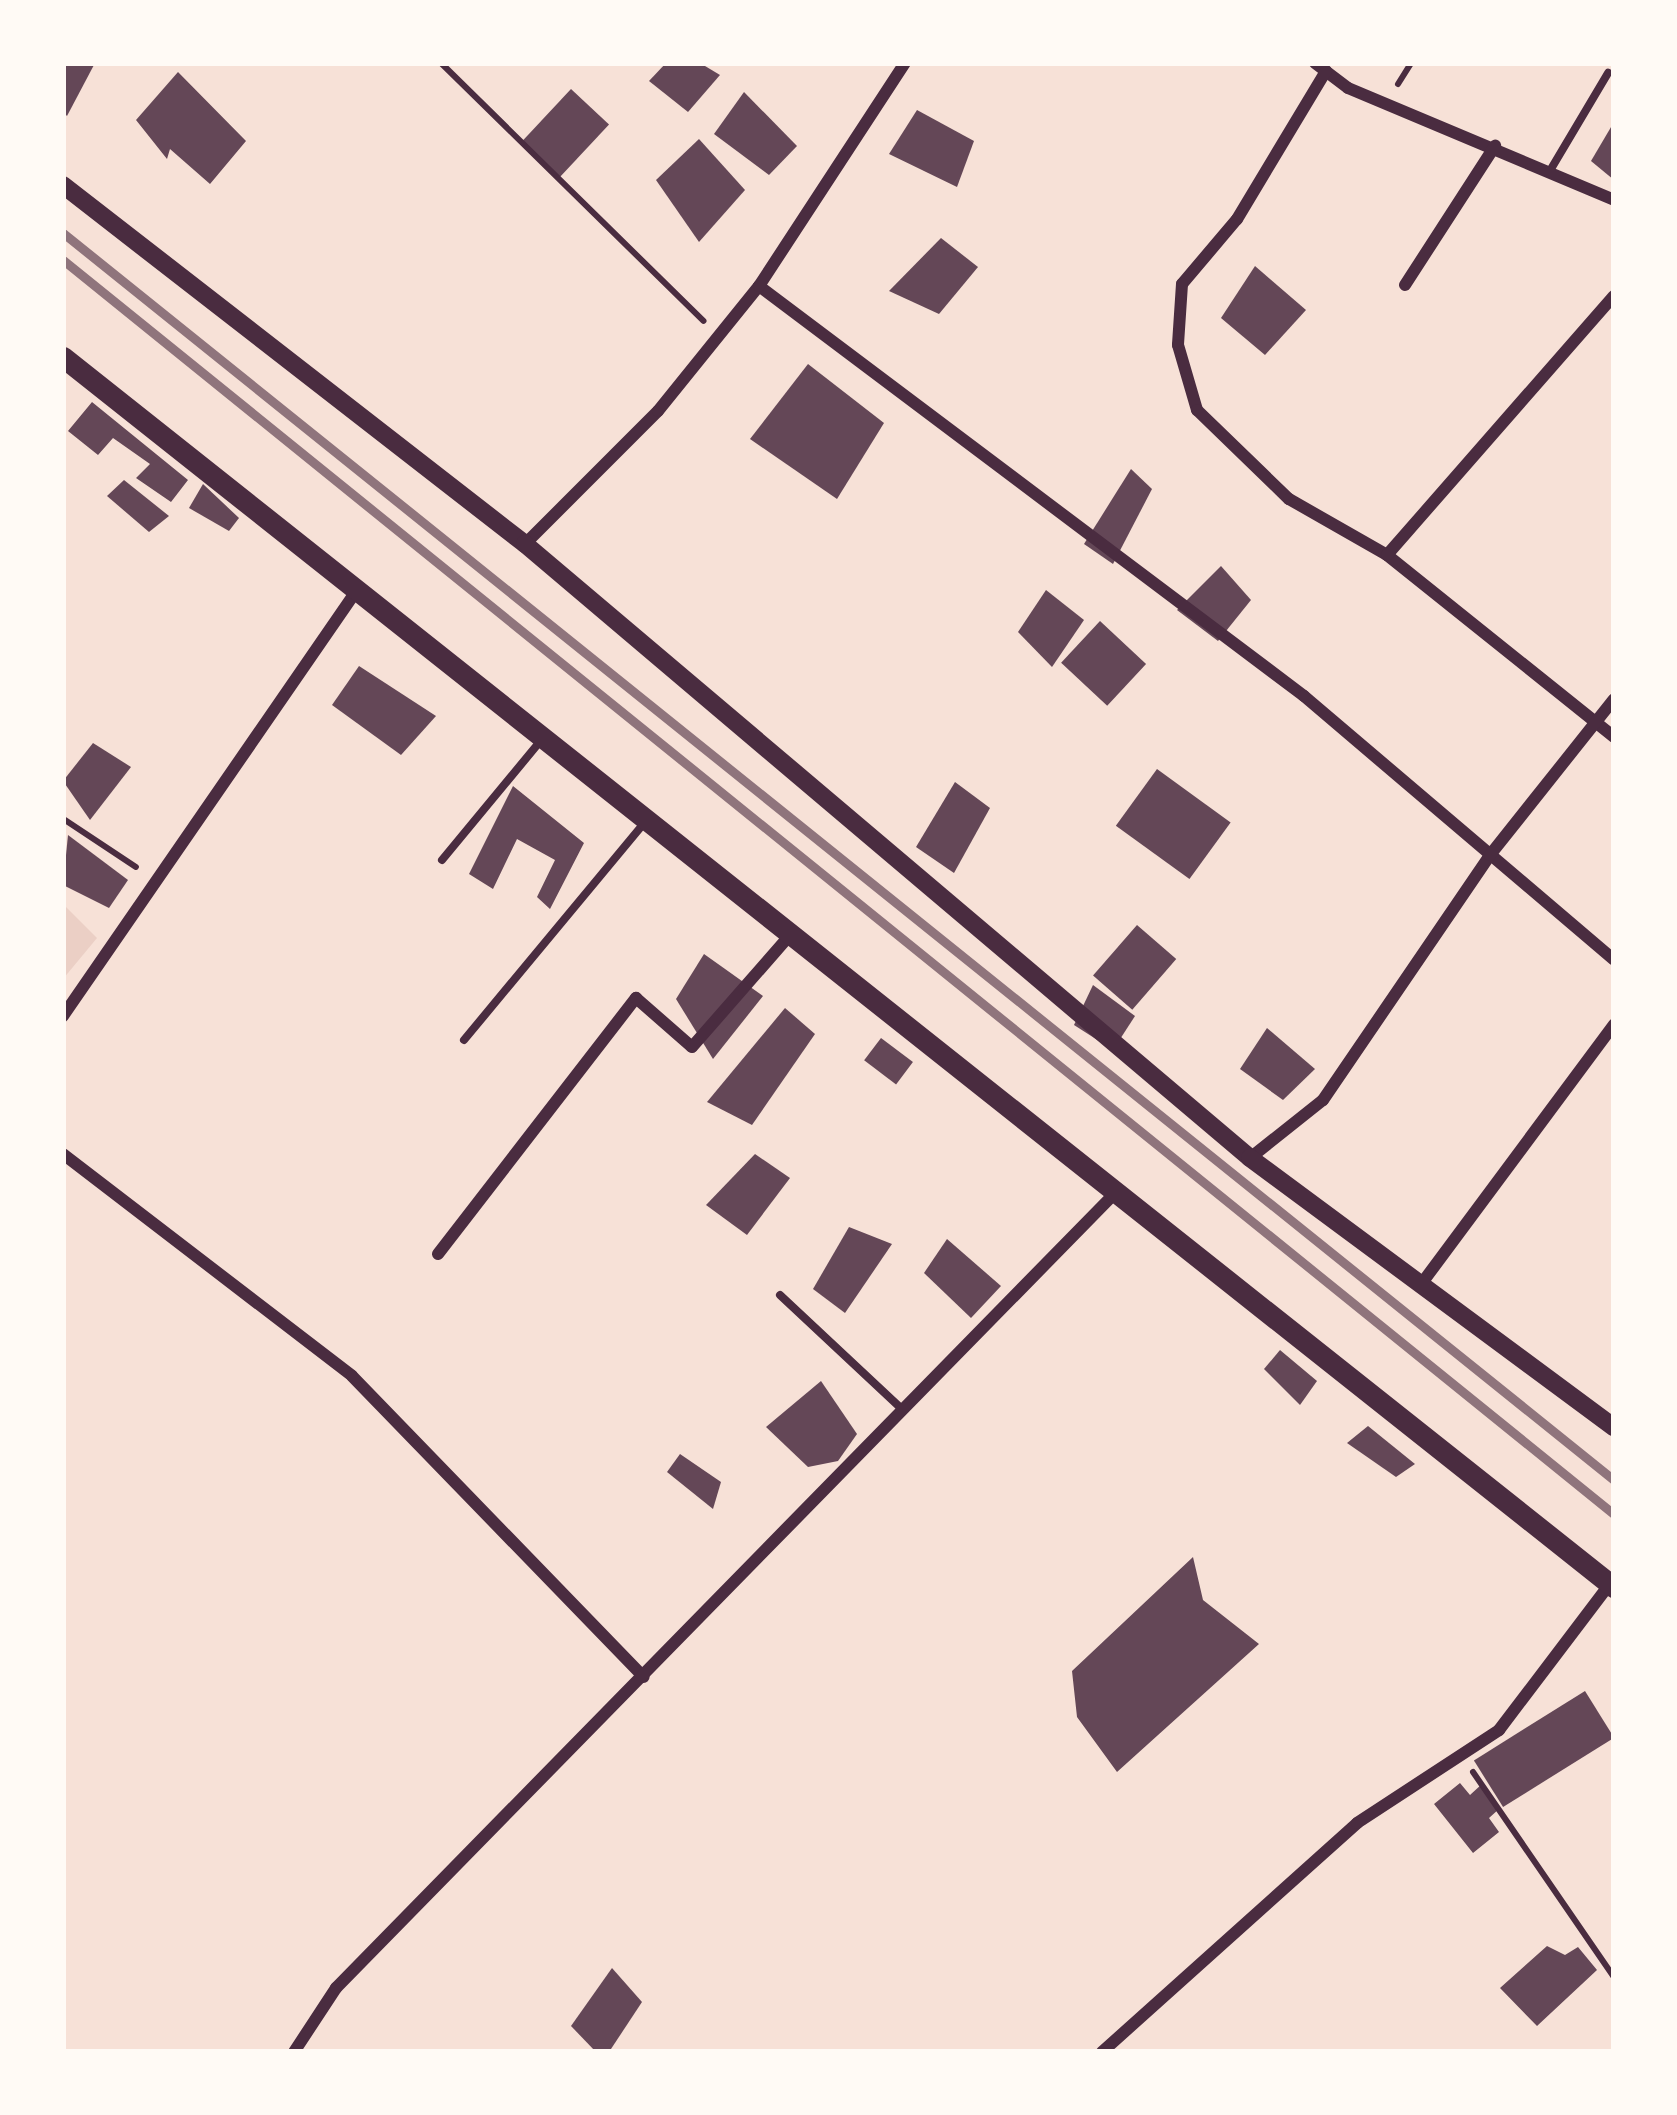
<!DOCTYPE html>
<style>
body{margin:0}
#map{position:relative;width:1677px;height:2115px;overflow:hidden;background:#f7e1d7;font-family:"Varela Round",sans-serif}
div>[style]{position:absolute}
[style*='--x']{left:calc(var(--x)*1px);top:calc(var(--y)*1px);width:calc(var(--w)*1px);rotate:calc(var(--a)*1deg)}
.green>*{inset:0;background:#ebcfc5}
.building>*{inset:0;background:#644757;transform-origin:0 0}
.path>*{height:6px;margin:-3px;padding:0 3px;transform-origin:3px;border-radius:3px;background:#4a2c40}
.service>*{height:8px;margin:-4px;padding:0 4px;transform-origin:4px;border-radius:4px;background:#4a2c40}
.minor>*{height:12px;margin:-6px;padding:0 6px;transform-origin:6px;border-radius:6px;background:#4a2c40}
.tertiary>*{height:18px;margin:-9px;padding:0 9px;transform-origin:9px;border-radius:9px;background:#4a2c40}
.secondary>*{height:21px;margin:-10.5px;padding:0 10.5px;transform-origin:10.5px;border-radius:10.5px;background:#4a2c40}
.rail>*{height:9px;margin:-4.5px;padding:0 4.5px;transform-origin:4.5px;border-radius:4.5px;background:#8f747c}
span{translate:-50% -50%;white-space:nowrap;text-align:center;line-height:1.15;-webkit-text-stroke:10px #fffaf5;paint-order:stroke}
.frame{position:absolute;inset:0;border:66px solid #fffaf5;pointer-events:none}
</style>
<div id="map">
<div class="green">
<div style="clip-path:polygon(63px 904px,97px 938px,63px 979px)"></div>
</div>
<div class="building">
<div style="clip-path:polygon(63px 63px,95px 63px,67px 116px,63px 112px)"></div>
<div style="clip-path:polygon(666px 63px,700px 63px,720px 75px,688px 112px,649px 81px)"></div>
<div style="clip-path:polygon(178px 72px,246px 141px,210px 184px,170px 149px,167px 159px,136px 120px)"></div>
<div style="left:571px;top:89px;width:52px;height:74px;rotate:43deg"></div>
<div style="clip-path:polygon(744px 92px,797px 146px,769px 175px,714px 134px)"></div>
<div style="clip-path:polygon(917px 110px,974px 141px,957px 187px,889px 154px)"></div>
<div style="clip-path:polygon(1614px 122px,1614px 180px,1591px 161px)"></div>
<div style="clip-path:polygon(699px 139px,745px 190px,699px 242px,656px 180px)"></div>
<div style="clip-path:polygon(941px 238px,978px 267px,939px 314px,889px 291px)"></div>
<div style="clip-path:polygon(1255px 266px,1306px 310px,1265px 355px,1221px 318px)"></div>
<div style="clip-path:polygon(808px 364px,884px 423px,837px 499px,750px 439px)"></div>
<div style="clip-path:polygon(92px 402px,188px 480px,171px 502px,136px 478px,150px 464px,113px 438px,98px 455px,68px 431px)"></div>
<div style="clip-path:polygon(1131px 469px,1152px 489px,1113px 564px,1084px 544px)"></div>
<div style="clip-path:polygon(124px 480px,169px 516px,149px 532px,107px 496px)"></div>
<div style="clip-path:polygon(203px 484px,239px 518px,229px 531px,189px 508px)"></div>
<div style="clip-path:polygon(1221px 566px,1251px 600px,1218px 641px,1177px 610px)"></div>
<div style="clip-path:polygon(1046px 590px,1084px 620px,1052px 667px,1018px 632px)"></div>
<div style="left:1100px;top:621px;width:63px;height:57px;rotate:43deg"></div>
<div style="clip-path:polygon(359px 666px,436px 716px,401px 755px,332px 705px)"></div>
<div style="clip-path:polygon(93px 743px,131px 767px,90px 820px,63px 781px)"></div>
<div style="left:1157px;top:769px;width:91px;height:70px;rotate:36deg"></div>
<div style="clip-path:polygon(955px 782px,990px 808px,954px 873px,916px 847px)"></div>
<div style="clip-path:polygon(513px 786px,584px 843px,550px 909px,537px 897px,555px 860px,517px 839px,493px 889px,469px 874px)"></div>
<div style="clip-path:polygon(68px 835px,128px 880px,109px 908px,63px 885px)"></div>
<div style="left:1137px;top:925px;width:52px;height:67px;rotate:41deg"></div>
<div style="clip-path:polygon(704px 954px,763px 996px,713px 1059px,676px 999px)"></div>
<div style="clip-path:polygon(1093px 985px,1135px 1016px,1113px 1050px,1074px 1025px)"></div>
<div style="clip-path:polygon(785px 1008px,815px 1034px,752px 1125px,707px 1102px)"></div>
<div style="clip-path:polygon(1267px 1028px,1315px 1069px,1283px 1100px,1240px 1069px)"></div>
<div style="left:881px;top:1038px;width:40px;height:28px;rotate:37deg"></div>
<div style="clip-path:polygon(755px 1154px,790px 1178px,747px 1235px,706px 1205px)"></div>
<div style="clip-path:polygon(849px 1227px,892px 1244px,845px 1313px,813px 1289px)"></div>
<div style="clip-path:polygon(947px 1239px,1001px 1286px,971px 1318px,924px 1273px)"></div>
<div style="clip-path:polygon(1280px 1350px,1317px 1381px,1300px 1405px,1264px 1369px)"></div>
<div style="clip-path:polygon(821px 1381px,857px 1434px,838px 1461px,808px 1467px,766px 1427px)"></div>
<div style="clip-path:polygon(1368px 1426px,1415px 1464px,1396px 1477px,1347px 1443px)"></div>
<div style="clip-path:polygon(680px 1454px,721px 1482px,713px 1509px,667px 1472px)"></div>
<div style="clip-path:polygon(1193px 1557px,1203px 1600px,1259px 1644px,1117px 1772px,1077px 1717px,1072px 1671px)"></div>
<div style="left:1585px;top:1691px;width:55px;height:131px;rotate:58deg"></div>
<div style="clip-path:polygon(1460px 1783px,1470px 1795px,1482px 1784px,1499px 1809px,1489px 1818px,1499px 1832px,1473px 1853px,1434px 1804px)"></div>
<div style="clip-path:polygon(1547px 1946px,1565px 1955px,1578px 1947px,1597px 1970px,1537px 2026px,1500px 1988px)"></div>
<div style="clip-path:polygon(612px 1968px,642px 2002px,609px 2052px,596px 2052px,571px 2026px)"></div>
</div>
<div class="path">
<div style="--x:441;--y:63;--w:368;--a:44.5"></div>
<div style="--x:1398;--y:84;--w:25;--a:-58"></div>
<div style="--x:65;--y:820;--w:85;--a:33.5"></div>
<div style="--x:1473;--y:1772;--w:249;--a:55.5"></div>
</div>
<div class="service">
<div style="--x:1551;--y:169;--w:112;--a:-59.3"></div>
<div style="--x:442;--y:860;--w:157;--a:-50.4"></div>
<div style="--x:464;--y:1040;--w:285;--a:-50.3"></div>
<div style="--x:780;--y:1295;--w:168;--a:43.1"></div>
</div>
<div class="minor">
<div style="--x:1315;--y:63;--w:41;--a:37.1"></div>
<div style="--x:1348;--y:88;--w:289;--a:22.8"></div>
<div style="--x:1326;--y:71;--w:173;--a:121"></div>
<div style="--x:1237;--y:219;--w:85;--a:130.2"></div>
<div style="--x:1182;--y:284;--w:61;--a:93.8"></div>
<div style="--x:1178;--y:345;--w:68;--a:73.7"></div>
<div style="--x:1197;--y:410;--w:128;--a:44.1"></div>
<div style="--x:1289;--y:499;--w:113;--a:29.7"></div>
<div style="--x:1387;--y:555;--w:291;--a:38.7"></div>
<div style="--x:1405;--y:285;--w:166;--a:-57.1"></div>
<div style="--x:759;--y:286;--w:682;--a:36.95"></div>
<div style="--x:1304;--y:696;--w:407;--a:40.4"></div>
<div style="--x:525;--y:544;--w:188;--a:-45"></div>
<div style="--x:658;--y:411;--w:161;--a:-51.1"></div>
<div style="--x:759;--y:286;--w:267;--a:-56.8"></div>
<div style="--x:1387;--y:555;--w:344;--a:-48.8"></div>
<div style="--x:63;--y:1016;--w:518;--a:-55.39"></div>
<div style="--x:63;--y:1154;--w:364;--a:37.5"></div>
<div style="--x:352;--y:1376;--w:419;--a:45.9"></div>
<div style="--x:1250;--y:1158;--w:93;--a:-38.5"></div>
<div style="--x:1323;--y:1100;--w:297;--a:-55.7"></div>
<div style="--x:1490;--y:855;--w:199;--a:-51.5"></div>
<div style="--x:438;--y:1254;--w:324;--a:-52.3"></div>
<div style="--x:636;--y:998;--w:74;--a:41.2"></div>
<div style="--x:692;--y:1047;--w:150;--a:-48.8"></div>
<div style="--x:1422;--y:1283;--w:322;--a:-53.4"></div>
<div style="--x:294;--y:2052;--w:77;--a:-56.7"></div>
<div style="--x:336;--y:1988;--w:1114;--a:-45.58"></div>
<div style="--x:1102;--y:2052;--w:343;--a:-41.9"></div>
<div style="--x:1357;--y:1823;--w:170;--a:-33.2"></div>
<div style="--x:1499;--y:1730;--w:183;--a:-52.8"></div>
</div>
<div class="tertiary">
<div style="--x:63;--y:185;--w:585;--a:37.85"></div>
<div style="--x:525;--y:544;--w:950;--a:40.26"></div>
<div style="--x:1250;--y:1158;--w:453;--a:36.5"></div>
</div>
<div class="secondary">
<div style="--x:63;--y:357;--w:1980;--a:38.42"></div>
</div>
<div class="rail">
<div style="--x:63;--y:233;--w:1990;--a:38.8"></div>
<div style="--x:63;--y:260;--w:1995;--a:38.96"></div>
</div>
<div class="frame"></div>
</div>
